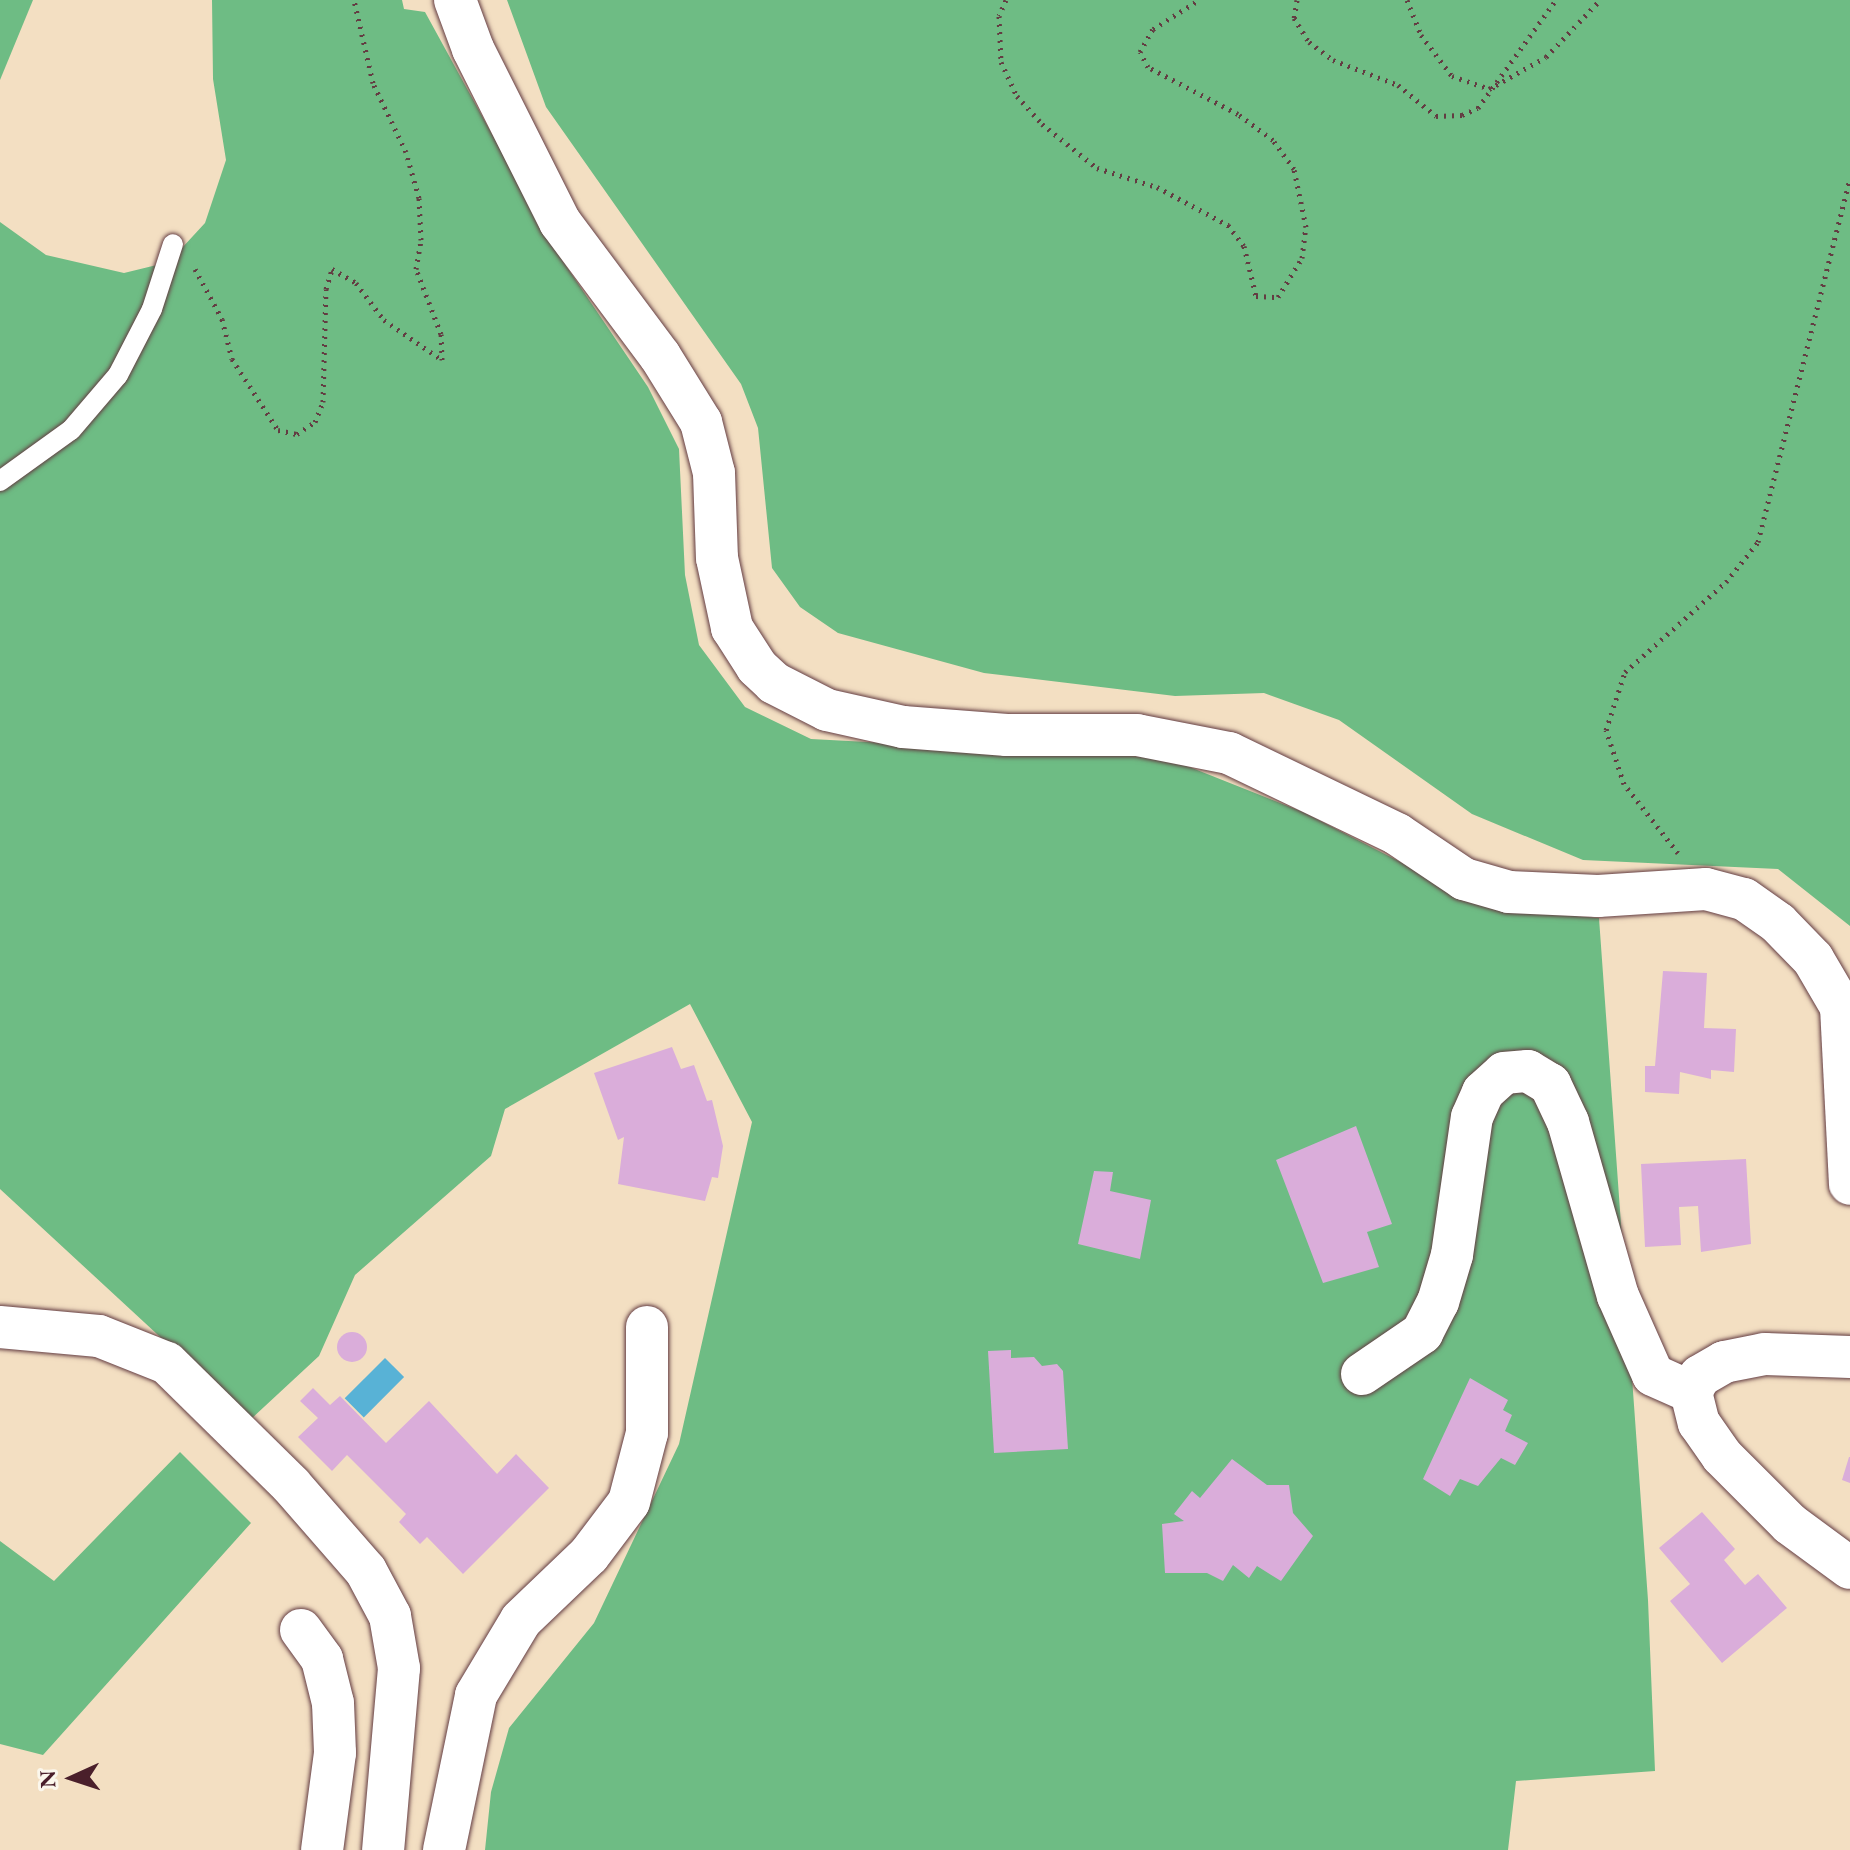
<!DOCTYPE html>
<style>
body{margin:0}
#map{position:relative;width:1850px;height:1850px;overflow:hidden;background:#f3dfc2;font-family:"EB Garamond",serif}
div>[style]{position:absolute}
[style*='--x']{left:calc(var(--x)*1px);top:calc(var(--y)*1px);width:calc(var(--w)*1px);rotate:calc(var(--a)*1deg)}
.forest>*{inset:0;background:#6ebc84}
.water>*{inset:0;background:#58b2d6;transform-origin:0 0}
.building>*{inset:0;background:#daadda}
.round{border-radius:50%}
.path>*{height:5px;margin-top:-2.5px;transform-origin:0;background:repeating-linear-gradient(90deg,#633c42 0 2px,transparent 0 8px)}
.roads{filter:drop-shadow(0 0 2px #633c42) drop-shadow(0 0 2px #633c42)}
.lane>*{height:20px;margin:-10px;padding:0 10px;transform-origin:10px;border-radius:10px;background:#fff}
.street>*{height:42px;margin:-21px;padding:0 21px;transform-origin:21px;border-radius:21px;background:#fff}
span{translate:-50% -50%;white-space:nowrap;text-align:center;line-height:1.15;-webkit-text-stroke:6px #fbf7ec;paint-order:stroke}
.north{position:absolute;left:32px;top:1738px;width:80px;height:80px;-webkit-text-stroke:6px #fbf7ec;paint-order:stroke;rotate:267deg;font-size:22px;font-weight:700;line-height:32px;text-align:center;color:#4a1f2b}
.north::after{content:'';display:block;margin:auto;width:28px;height:36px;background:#4a1f2b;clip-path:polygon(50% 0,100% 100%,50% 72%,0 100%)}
</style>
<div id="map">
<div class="forest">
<div style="clip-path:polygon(0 0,33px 0,0 80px)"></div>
<div style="clip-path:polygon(212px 0,402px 0,404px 9px,425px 12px,556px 251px,648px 387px,679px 449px,685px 575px,699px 645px,745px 707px,811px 739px,1167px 758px,1303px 812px,1459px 892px,1522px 911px,1599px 918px,1648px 1600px,1655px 1771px,1516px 1781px,1508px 1850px,485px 1850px,491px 1792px,509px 1728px,594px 1623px,679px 1444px,752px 1122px,690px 1004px,505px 1109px,491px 1156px,355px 1275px,319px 1356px,250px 1420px,0 1189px,0 222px,46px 255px,124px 273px,169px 262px,205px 223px,226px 160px,213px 79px)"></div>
<div style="clip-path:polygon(507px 0,1850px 0,1850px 926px,1778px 869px,1583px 860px,1472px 814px,1339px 720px,1264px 693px,1175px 696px,984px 673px,838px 633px,800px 607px,772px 568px,758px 428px,741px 384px,546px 107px)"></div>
<div style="clip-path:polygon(180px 1452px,251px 1523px,43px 1755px,0 1744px,0 1541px,54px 1581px)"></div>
</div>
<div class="water">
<div style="left:385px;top:1358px;width:27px;height:57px;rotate:45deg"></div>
</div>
<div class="building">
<div style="clip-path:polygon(1663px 971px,1707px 973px,1704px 1028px,1736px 1029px,1734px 1072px,1711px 1070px,1711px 1079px,1680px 1072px,1679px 1094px,1645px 1092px,1645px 1066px,1655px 1066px)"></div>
<div style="clip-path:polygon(672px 1047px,681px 1069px,694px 1065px,707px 1101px,712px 1100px,723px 1146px,718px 1178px,712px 1177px,705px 1201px,618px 1184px,624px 1137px,618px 1140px,594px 1073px)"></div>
<div style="clip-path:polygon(1356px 1126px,1392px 1224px,1367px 1232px,1379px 1267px,1323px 1283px,1276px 1160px)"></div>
<div style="clip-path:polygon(1746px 1159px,1751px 1244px,1701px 1252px,1698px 1206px,1679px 1207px,1681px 1245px,1645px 1247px,1641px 1164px)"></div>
<div style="clip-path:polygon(1094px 1171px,1113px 1172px,1110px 1191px,1151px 1200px,1140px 1259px,1078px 1244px)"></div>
<div class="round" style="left:337px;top:1332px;width:30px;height:30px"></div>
<div style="clip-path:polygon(1011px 1350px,1011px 1358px,1034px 1357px,1042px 1366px,1057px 1364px,1063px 1371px,1068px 1449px,994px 1453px,988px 1351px)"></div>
<div style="clip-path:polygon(1470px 1378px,1508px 1400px,1503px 1410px,1512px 1415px,1505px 1431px,1528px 1443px,1515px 1465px,1501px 1458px,1478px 1486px,1460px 1479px,1450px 1496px,1423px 1479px)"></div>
<div style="clip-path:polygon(313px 1388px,330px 1405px,340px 1396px,386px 1443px,429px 1401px,497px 1474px,516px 1454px,549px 1488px,463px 1574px,427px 1537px,420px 1544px,399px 1522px,406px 1514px,347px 1455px,332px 1471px,298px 1437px,318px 1418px,300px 1401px)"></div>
<div style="clip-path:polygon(1849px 1457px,1850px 1457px,1850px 1483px,1842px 1480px)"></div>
<div style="clip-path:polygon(1232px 1459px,1267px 1485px,1289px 1485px,1293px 1513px,1313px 1536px,1281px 1581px,1257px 1566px,1249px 1578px,1233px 1565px,1223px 1581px,1207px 1573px,1165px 1573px,1162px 1524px,1184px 1521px,1174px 1514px,1192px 1491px,1200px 1498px)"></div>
<div style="clip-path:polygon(1702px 1512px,1735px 1549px,1724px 1560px,1745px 1585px,1758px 1574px,1787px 1608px,1722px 1663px,1670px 1601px,1690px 1584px,1659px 1548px)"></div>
</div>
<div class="path">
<div style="--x:1006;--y:0;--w:17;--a:114"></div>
<div style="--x:999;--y:16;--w:46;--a:87.5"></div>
<div style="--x:1001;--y:62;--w:38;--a:65"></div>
<div style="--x:1017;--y:96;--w:38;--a:48"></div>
<div style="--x:1042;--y:124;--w:70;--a:38.7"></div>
<div style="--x:1097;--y:168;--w:63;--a:17.6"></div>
<div style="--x:1157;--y:187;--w:81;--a:28.2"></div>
<div style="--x:1228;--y:225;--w:26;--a:53"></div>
<div style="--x:1244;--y:246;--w:51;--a:76.5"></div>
<div style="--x:1256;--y:296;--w:22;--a:3"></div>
<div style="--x:1278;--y:297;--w:46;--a:-58.4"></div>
<div style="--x:1302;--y:258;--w:31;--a:-83"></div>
<div style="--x:1306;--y:227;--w:59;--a:-101.7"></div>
<div style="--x:1294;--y:169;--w:36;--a:-126"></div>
<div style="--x:1273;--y:140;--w:44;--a:-143.4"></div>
<div style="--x:1238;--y:114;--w:102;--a:-152.4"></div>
<div style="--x:1148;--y:67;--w:17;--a:-118"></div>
<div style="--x:1140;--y:52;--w:26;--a:-61"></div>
<div style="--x:1153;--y:29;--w:54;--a:-32.2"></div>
<div style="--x:1297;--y:0;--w:18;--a:99"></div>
<div style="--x:1294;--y:18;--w:28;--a:58"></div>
<div style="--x:1309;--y:42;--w:30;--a:37"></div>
<div style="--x:1333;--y:60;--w:70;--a:21"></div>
<div style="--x:1398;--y:85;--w:49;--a:39.2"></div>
<div style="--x:1436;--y:116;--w:26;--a:-2"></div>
<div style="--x:1462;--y:115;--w:17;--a:-24"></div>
<div style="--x:1478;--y:108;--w:133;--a:-54.2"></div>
<div style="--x:1407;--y:0;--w:38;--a:68"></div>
<div style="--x:1421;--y:35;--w:51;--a:52.9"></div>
<div style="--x:1452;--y:76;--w:39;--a:19"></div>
<div style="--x:1489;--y:89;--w:65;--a:-29.3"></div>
<div style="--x:1546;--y:57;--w:79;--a:-46.5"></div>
<div style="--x:195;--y:269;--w:57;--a:61.6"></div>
<div style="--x:222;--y:319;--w:41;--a:76"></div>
<div style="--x:232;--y:359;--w:85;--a:57.1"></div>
<div style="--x:278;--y:430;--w:19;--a:12"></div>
<div style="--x:297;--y:434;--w:22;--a:-34"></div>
<div style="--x:315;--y:422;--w:22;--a:-68"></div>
<div style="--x:323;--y:402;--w:113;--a:-88.5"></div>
<div style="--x:326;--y:289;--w:21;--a:-73"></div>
<div style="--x:332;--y:269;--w:28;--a:30"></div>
<div style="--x:356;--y:283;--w:46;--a:52.9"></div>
<div style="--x:384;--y:320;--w:70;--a:34.6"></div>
<div style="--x:442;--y:360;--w:26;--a:-92"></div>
<div style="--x:441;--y:334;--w:70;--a:-111"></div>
<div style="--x:416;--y:269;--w:29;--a:-80"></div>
<div style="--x:421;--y:240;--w:42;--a:-92.7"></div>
<div style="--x:419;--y:198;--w:48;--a:-105.8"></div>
<div style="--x:406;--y:152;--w:76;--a:-115.6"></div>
<div style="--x:373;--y:83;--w:85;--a:-102.9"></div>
<div style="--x:1678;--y:853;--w:88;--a:-128"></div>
<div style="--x:1624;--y:784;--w:57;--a:-108.4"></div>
<div style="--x:1606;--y:730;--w:61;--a:-71.9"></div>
<div style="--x:1625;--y:672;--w:135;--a:-41.7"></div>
<div style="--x:1726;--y:582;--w:51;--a:-51.3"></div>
<div style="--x:1758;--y:542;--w:374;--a:-75.8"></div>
</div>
<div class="roads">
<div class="lane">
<div style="--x:0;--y:481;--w:87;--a:-35.7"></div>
<div style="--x:71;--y:430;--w:72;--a:-49.5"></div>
<div style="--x:118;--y:375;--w:74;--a:-62.7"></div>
<div style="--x:152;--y:309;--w:68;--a:-72.1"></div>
</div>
<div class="street">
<div style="--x:455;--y:0;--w:52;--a:69.8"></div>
<div style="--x:473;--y:49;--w:194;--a:63.3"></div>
<div style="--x:560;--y:222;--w:167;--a:53.3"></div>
<div style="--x:660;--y:356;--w:78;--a:58.2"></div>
<div style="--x:701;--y:422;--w:53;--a:75.7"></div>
<div style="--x:714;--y:473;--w:85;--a:88"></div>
<div style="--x:717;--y:558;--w:72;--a:77.9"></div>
<div style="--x:732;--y:628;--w:46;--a:57.3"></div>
<div style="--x:757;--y:667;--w:23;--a:43"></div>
<div style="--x:774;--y:683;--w:59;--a:27"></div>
<div style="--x:827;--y:710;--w:78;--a:12.6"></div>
<div style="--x:903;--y:727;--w:104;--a:4.4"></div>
<div style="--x:1007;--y:735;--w:130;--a:0"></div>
<div style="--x:1137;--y:735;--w:94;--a:11.1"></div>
<div style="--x:1229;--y:753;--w:187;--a:25.7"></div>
<div style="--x:1397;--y:834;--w:81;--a:33.9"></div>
<div style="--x:1464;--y:879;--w:47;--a:16.1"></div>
<div style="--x:1509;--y:892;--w:89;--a:2.6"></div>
<div style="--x:1598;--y:896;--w:108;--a:-3.7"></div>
<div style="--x:1706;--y:889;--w:39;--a:15"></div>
<div style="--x:1744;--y:899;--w:42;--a:35.2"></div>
<div style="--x:1778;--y:923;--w:50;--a:45.8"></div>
<div style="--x:1813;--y:959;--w:56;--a:59.7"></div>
<div style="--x:1841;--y:1007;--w:177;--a:87.1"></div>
<div style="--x:0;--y:1327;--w:99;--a:5.2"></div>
<div style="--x:99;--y:1336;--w:73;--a:21.7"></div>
<div style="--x:167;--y:1363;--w:174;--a:44.5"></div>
<div style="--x:291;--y:1485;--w:114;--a:48.9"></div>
<div style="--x:366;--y:1571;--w:51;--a:61.9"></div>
<div style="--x:390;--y:1616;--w:53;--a:80.2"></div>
<div style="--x:399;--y:1668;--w:183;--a:95"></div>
<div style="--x:1362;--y:1374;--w:73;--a:-34.3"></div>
<div style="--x:1422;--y:1333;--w:35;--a:-63"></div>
<div style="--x:1438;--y:1302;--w:49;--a:-73.4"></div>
<div style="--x:1452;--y:1255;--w:139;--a:-81.8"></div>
<div style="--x:1472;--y:1117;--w:27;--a:-66"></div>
<div style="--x:1483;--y:1092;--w:28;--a:-42"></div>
<div style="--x:1504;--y:1073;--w:24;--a:-5"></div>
<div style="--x:1528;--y:1071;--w:26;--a:31"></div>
<div style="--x:1550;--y:1084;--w:42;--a:64.7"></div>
<div style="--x:1568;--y:1122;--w:181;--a:74"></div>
<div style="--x:1618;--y:1296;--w:86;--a:66.1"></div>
<div style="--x:1653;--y:1375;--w:42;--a:24.1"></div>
<div style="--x:1691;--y:1392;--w:32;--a:76"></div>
<div style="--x:1699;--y:1423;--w:40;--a:55.1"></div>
<div style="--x:1722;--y:1456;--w:96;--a:45"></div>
<div style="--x:1790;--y:1524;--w:74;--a:36.3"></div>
<div style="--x:1691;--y:1392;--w:18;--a:-61"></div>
<div style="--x:1700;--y:1376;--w:28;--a:-30"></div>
<div style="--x:1724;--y:1362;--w:42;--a:-11"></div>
<div style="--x:1765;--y:1354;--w:85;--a:2"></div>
<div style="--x:301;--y:1630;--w:36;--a:54"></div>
<div style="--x:322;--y:1659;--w:45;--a:76"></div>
<div style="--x:333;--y:1703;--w:50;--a:87.7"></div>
<div style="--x:335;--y:1753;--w:98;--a:97.6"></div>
<div style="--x:444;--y:1850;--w:158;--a:-78.3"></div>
<div style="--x:476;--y:1695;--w:87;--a:-59"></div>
<div style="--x:521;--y:1620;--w:94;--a:-43.7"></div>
<div style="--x:589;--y:1555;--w:66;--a:-53"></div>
<div style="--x:629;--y:1502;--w:71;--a:-75.4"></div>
<div style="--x:647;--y:1433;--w:106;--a:-90"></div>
</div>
</div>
<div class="north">N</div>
</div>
